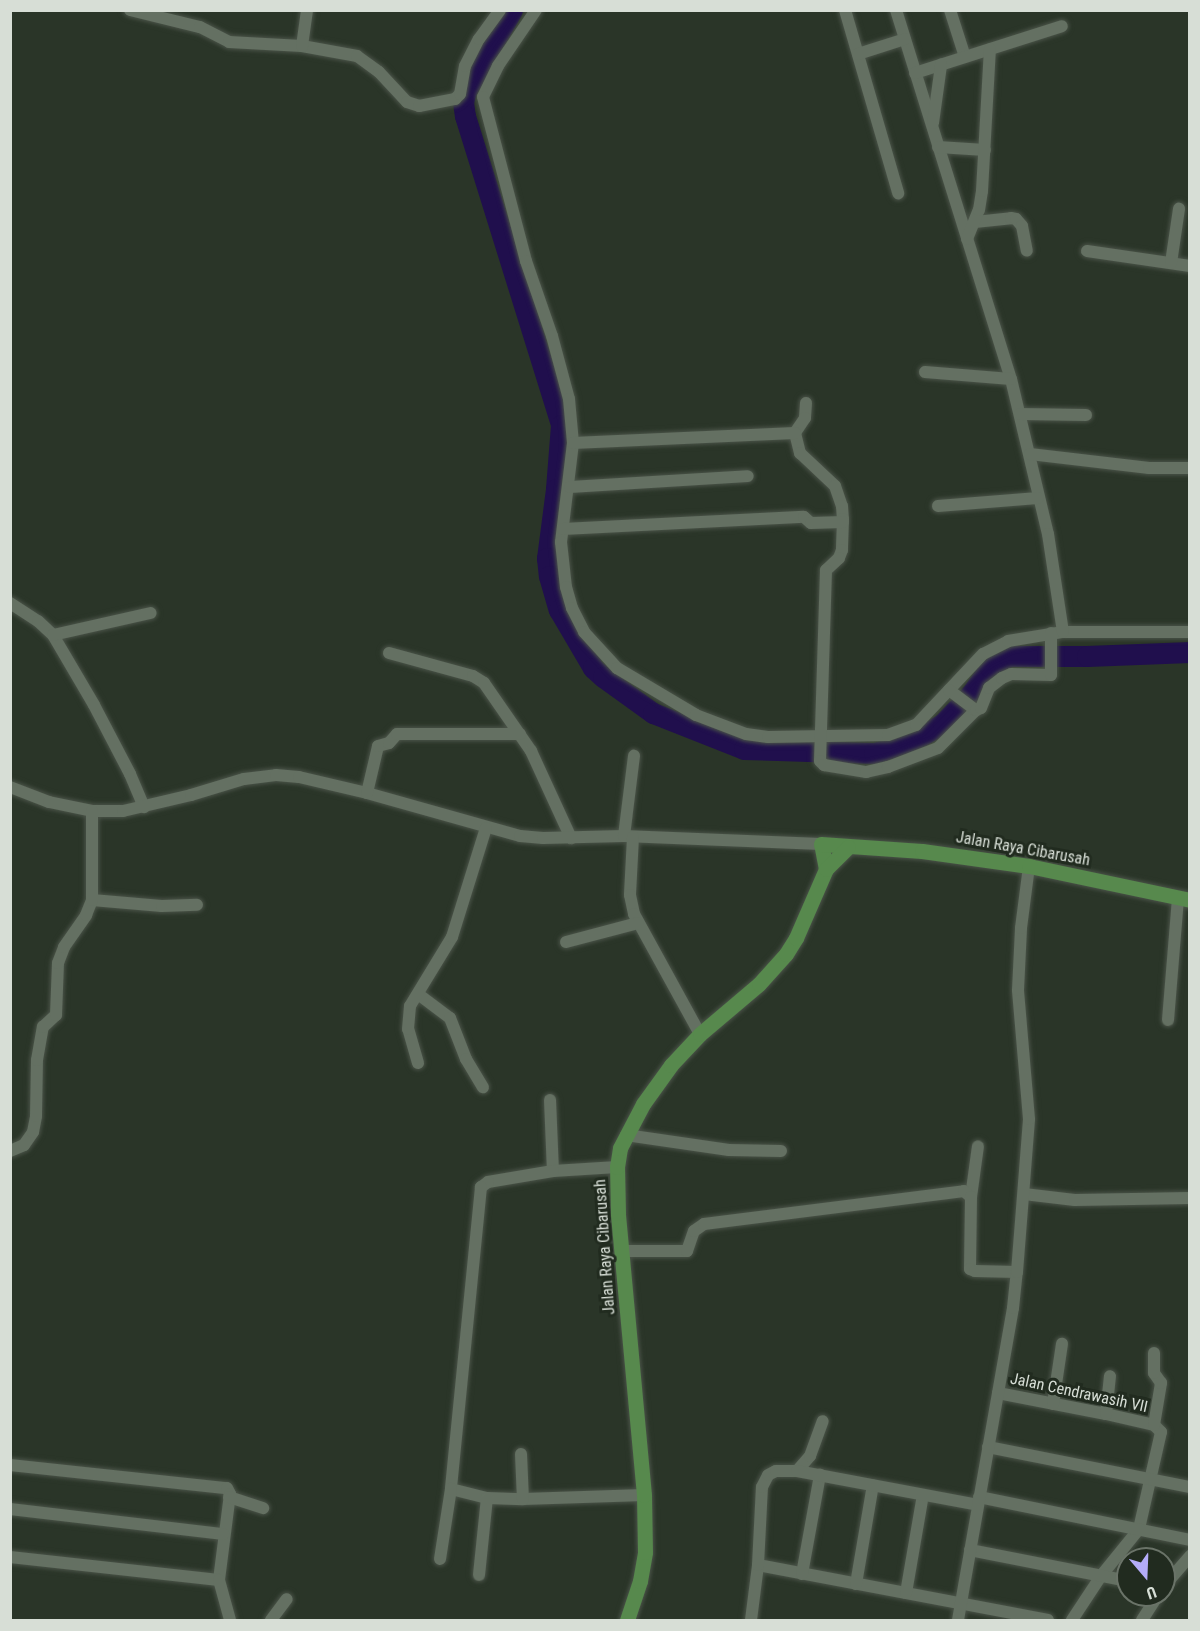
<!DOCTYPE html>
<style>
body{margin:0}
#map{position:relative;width:1200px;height:1631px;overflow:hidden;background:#2a3528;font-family:"Roboto Condensed",sans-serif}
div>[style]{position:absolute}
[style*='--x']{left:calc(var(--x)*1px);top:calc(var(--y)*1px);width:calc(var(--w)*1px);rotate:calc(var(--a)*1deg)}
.river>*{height:21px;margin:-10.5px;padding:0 10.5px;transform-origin:10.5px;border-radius:10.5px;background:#200f4d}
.roads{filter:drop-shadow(0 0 2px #4a5348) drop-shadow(0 0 2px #4a5348)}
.minor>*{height:12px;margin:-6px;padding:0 6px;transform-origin:6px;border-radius:6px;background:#647062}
.major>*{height:15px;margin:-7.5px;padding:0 7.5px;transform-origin:7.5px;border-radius:7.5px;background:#57894d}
span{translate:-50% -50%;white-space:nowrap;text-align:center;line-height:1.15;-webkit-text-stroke:6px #212b1f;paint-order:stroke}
.street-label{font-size:16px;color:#d7ded6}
.frame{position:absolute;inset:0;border:12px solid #d7ded6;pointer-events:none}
.north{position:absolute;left:1116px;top:1547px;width:60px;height:60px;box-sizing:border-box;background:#212b1f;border:2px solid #6a7368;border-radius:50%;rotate:161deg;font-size:16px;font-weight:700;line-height:24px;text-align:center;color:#d7ded6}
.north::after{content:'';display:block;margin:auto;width:21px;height:27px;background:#b4acf9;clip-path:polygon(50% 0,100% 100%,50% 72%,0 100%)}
</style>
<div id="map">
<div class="river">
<div style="--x:512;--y:10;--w:93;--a:119.6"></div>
<div style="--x:466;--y:91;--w:11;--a:105"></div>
<div style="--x:463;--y:102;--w:14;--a:82"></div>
<div style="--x:465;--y:116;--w:324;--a:72.7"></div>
<div style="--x:561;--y:425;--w:64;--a:94.5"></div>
<div style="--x:556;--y:489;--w:70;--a:97.4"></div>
<div style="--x:547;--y:558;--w:18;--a:84"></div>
<div style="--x:549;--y:576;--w:35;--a:74"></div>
<div style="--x:559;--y:610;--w:67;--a:59.6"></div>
<div style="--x:593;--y:668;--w:13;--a:42"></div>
<div style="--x:603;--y:677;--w:62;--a:35.8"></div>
<div style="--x:653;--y:713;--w:98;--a:21.6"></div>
<div style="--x:744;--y:749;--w:130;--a:1.8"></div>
<div style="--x:874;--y:753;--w:36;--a:-16"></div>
<div style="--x:909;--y:743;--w:39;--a:-30"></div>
<div style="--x:943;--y:723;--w:40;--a:-46"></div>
<div style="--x:971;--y:694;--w:33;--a:-55"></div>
<div style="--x:990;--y:667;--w:22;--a:-30"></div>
<div style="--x:1009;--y:656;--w:78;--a:0"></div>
<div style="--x:1087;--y:656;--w:103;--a:-2.2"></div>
</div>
<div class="roads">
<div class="minor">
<div style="--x:130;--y:10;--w:72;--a:13.7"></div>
<div style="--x:200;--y:27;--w:33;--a:27"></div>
<div style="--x:229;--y:42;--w:73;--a:3.1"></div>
<div style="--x:302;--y:46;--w:56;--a:10.3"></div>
<div style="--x:357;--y:56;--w:27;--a:36"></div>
<div style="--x:379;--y:72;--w:41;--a:47"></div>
<div style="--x:407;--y:102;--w:13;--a:18"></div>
<div style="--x:419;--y:106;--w:37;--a:-11"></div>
<div style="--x:455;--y:99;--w:7;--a:-45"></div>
<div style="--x:460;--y:94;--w:28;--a:-80"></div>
<div style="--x:465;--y:66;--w:30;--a:-63"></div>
<div style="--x:479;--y:39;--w:36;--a:-54"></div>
<div style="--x:536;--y:10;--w:68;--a:124.2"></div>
<div style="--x:498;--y:66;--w:34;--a:116"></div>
<div style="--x:483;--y:97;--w:170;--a:75.3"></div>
<div style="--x:526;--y:261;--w:79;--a:70.9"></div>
<div style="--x:552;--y:336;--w:65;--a:74.9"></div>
<div style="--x:569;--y:399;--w:44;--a:84.8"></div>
<div style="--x:573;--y:443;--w:100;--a:96.9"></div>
<div style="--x:561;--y:542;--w:45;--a:83.7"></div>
<div style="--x:566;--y:587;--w:22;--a:74"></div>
<div style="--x:572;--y:608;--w:27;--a:63"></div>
<div style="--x:584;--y:632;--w:49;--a:47.5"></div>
<div style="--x:617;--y:668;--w:92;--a:30.7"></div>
<div style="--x:696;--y:715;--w:53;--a:20.8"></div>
<div style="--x:746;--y:734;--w:22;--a:8"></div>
<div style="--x:768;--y:737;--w:120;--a:-1"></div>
<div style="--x:888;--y:735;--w:30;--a:-20"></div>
<div style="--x:916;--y:725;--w:98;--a:-46.7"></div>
<div style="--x:983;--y:654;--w:28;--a:-27"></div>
<div style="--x:1008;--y:641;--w:56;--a:-9.3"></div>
<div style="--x:1063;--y:632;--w:127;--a:0"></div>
<div style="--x:845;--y:10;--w:191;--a:73.8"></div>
<div style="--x:896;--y:10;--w:387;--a:72.7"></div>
<div style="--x:1011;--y:379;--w:159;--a:76.6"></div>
<div style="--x:1048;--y:534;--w:99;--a:81.3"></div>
<div style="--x:950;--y:10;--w:49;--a:72.3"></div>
<div style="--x:302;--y:46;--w:36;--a:-82"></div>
<div style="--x:858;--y:54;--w:49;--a:-17.7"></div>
<div style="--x:915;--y:73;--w:154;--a:-17.7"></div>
<div style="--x:933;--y:123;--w:59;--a:-82.1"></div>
<div style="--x:938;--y:147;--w:47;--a:3.7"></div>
<div style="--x:975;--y:222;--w:36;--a:-6"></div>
<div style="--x:1011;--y:218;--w:5;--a:11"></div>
<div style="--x:1016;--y:219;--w:9;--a:49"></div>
<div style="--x:1022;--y:226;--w:25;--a:79"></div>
<div style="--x:967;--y:239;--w:31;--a:-68"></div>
<div style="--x:979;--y:210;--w:19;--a:-81"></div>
<div style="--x:982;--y:191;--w:142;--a:-86.8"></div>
<div style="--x:1087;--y:251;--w:104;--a:8.3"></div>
<div style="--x:1171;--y:263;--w:55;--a:-81.6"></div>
<div style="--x:925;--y:372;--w:86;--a:4.7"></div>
<div style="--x:806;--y:403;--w:15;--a:94"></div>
<div style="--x:805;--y:418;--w:18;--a:124"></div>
<div style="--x:795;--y:433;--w:21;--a:76"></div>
<div style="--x:800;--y:453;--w:48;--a:43.3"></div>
<div style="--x:835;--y:486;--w:21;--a:71"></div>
<div style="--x:842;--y:506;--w:13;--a:86"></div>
<div style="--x:843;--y:519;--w:31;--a:92"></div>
<div style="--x:842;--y:550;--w:9;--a:111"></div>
<div style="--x:839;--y:558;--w:18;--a:137"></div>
<div style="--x:826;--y:570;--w:191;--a:91.8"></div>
<div style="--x:820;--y:761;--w:6;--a:45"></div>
<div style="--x:824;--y:765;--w:43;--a:9.5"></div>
<div style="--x:866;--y:772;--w:23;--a:-13"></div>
<div style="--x:888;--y:767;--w:53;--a:-20.8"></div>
<div style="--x:938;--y:748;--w:54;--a:-45"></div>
<div style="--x:1020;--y:414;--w:66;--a:0.9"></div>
<div style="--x:573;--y:443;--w:222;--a:-2.6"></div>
<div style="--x:1030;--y:454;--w:120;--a:6.7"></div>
<div style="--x:1149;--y:468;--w:41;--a:0"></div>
<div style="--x:570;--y:487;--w:178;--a:-3.5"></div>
<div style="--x:938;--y:506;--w:100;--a:-4.6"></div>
<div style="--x:563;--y:529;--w:241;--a:-2.9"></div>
<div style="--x:804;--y:517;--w:9;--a:41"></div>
<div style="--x:811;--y:523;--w:32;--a:-2"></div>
<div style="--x:10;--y:603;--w:33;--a:33"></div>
<div style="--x:38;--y:621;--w:21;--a:43"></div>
<div style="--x:53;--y:635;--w:81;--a:59.6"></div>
<div style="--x:94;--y:705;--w:78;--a:62.4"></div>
<div style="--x:130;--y:774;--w:36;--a:67"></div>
<div style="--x:53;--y:635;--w:100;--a:-12.7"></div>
<div style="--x:389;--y:653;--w:87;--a:15.3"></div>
<div style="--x:473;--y:676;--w:13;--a:32"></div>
<div style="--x:484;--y:683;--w:83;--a:55.3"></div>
<div style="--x:531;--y:751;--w:96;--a:65.3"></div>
<div style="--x:949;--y:690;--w:34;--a:37"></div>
<div style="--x:976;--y:710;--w:5;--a:-22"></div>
<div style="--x:981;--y:708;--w:22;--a:-68"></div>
<div style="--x:989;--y:688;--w:16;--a:-38"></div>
<div style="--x:1002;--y:678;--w:10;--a:-24"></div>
<div style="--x:1011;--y:674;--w:40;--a:1.4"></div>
<div style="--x:1051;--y:675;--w:42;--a:-90"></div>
<div style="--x:10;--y:787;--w:42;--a:21"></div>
<div style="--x:49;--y:802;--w:44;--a:11.8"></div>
<div style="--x:92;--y:811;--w:31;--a:0"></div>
<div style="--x:123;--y:811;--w:70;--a:-13.2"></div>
<div style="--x:191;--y:795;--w:55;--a:-16.8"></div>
<div style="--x:244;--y:779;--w:32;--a:-7"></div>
<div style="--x:276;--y:775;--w:23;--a:5"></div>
<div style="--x:299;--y:777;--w:70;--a:13.2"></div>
<div style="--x:367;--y:793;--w:159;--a:15.7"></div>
<div style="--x:520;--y:836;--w:23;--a:5"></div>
<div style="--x:543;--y:838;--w:81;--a:-1.4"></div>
<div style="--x:624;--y:836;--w:197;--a:2.3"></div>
<div style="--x:367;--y:793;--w:48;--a:-76.8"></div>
<div style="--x:378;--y:746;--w:11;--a:-15"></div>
<div style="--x:389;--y:743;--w:12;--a:-48"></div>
<div style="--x:397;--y:734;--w:123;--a:0"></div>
<div style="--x:624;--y:836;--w:81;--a:-82.9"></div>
<div style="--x:633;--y:837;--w:58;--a:93"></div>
<div style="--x:630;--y:895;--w:19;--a:78"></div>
<div style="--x:634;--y:914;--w:137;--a:61.2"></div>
<div style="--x:92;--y:900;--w:70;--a:4.9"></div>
<div style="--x:162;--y:906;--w:35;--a:-2"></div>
<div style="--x:566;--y:942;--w:74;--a:-14.8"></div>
<div style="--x:418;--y:994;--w:40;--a:37"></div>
<div style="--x:450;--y:1018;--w:44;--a:68.7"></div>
<div style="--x:466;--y:1059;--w:33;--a:59"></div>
<div style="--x:1168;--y:1020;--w:122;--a:-85.3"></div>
<div style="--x:418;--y:1063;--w:35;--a:-106"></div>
<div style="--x:408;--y:1029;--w:23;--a:-85"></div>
<div style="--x:410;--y:1006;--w:81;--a:-58.7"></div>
<div style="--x:452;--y:937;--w:114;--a:-72.7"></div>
<div style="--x:550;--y:1100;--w:71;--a:87.6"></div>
<div style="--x:626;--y:1135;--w:104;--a:8.3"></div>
<div style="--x:729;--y:1150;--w:52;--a:1.1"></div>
<div style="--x:10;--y:1151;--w:15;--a:-23"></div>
<div style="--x:24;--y:1145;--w:16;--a:-55"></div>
<div style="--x:33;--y:1132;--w:16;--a:-79"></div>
<div style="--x:36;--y:1116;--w:56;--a:-89"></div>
<div style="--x:37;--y:1060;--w:34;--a:-80"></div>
<div style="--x:43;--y:1027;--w:18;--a:-43"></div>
<div style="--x:56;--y:1015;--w:52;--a:-87.8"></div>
<div style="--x:58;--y:963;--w:17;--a:-69"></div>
<div style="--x:64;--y:947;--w:39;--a:-55"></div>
<div style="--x:86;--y:915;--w:16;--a:-68"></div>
<div style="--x:92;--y:900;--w:89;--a:-90"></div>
<div style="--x:617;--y:1167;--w:64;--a:176.4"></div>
<div style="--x:553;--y:1171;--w:66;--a:170.4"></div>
<div style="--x:488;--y:1182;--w:9;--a:144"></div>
<div style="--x:481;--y:1187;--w:303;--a:95.7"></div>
<div style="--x:451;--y:1489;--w:37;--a:14"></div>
<div style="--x:487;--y:1498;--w:36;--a:2"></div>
<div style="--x:523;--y:1499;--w:121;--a:-1.9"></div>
<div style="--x:1024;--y:1194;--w:51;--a:6.7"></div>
<div style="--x:1075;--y:1200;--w:115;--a:-1"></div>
<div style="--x:971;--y:1197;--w:51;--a:-82.2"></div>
<div style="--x:621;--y:1251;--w:66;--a:0"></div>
<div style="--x:687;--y:1251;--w:21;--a:-71"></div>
<div style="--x:694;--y:1231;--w:12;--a:-35"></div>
<div style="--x:704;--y:1224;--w:262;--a:-7.2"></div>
<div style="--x:964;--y:1191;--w:9;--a:41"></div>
<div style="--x:971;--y:1197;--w:72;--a:90.8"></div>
<div style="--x:970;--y:1269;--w:5;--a:22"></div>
<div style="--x:975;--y:1271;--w:42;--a:1.4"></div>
<div style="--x:998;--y:1393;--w:110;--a:11"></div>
<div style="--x:1106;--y:1414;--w:49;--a:12.9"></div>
<div style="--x:1154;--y:1425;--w:10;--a:45"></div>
<div style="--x:1161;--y:1432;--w:99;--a:102.8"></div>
<div style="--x:1139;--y:1529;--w:60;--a:129"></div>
<div style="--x:1101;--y:1576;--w:53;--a:123.4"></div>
<div style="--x:1053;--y:1404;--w:61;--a:-81.5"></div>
<div style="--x:1106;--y:1414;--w:38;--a:-84"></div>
<div style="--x:1154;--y:1425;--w:43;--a:-80.5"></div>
<div style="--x:1161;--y:1383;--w:12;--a:-125"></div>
<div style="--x:1154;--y:1373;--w:20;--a:-90"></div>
<div style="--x:988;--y:1447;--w:206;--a:11.2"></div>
<div style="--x:521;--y:1454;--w:45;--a:87.5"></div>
<div style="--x:10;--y:1465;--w:218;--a:6.1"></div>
<div style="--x:227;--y:1488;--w:7;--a:63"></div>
<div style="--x:230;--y:1494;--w:87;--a:97.3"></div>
<div style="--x:797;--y:1471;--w:20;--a:-49"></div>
<div style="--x:810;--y:1456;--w:37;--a:-70"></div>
<div style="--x:229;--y:1497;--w:36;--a:18"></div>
<div style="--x:979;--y:1497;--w:215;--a:11.5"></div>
<div style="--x:10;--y:1509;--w:215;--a:6.7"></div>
<div style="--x:970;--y:1550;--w:161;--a:11.1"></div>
<div style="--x:10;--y:1557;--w:210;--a:6.3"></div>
<div style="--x:219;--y:1580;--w:41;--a:74.6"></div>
<div style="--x:440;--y:1559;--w:71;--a:-81.1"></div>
<div style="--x:758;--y:1565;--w:295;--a:10.7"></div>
<div style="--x:802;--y:1574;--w:101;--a:-79.7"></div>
<div style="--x:479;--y:1575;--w:77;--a:-84.1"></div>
<div style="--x:856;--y:1584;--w:100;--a:-80.3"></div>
<div style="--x:1164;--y:1586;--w:40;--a:-49"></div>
<div style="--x:906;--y:1593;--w:99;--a:-80.2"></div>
<div style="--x:271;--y:1620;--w:26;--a:-53"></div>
<div style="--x:751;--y:1620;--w:55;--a:-82.7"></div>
<div style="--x:758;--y:1565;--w:78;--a:-87.1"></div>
<div style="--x:762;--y:1487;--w:13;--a:-63"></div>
<div style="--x:768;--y:1475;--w:9;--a:-27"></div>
<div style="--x:776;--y:1471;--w:21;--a:0"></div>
<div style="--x:797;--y:1471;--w:184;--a:10.6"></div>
<div style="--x:958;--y:1620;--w:317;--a:-80"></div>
<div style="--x:1013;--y:1308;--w:36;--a:-84"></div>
<div style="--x:1017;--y:1272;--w:153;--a:-85.5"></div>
<div style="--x:1029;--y:1119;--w:129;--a:-94.9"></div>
<div style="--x:1018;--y:990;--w:62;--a:-87.2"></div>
<div style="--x:1021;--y:928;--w:63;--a:-82.6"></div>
<div style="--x:1142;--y:1620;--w:30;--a:-57"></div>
</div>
<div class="major">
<div style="--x:826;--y:869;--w:25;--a:-101"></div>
<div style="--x:821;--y:844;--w:101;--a:4"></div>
<div style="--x:922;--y:851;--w:108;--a:8"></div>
<div style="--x:1029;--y:866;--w:165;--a:11.9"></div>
<div style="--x:627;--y:1620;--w:41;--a:-71.6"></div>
<div style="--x:640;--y:1581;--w:29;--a:-80"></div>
<div style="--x:645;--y:1552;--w:57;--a:-91"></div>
<div style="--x:644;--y:1495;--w:283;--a:-95.3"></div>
<div style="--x:618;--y:1213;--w:46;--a:-91.2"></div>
<div style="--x:617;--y:1167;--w:19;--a:-81"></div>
<div style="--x:620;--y:1148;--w:50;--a:-62.4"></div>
<div style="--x:643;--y:1104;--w:48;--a:-54.3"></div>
<div style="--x:671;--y:1065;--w:42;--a:-46.9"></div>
<div style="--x:700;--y:1034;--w:77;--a:-40.3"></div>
<div style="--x:759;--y:984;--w:40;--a:-48"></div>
<div style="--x:786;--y:954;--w:19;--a:-58"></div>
<div style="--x:796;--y:938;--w:75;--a:-66.5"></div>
<div style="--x:826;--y:869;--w:31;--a:-45"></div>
</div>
</div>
<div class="street-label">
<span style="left:1023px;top:849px;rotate:10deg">Jalan Raya Cibarusah</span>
<span style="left:605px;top:1247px;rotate:-94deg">Jalan Raya Cibarusah</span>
<span style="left:1079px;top:1393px;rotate:12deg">Jalan Cendrawasih VII</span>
</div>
<div class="frame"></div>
<div class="north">U</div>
</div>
